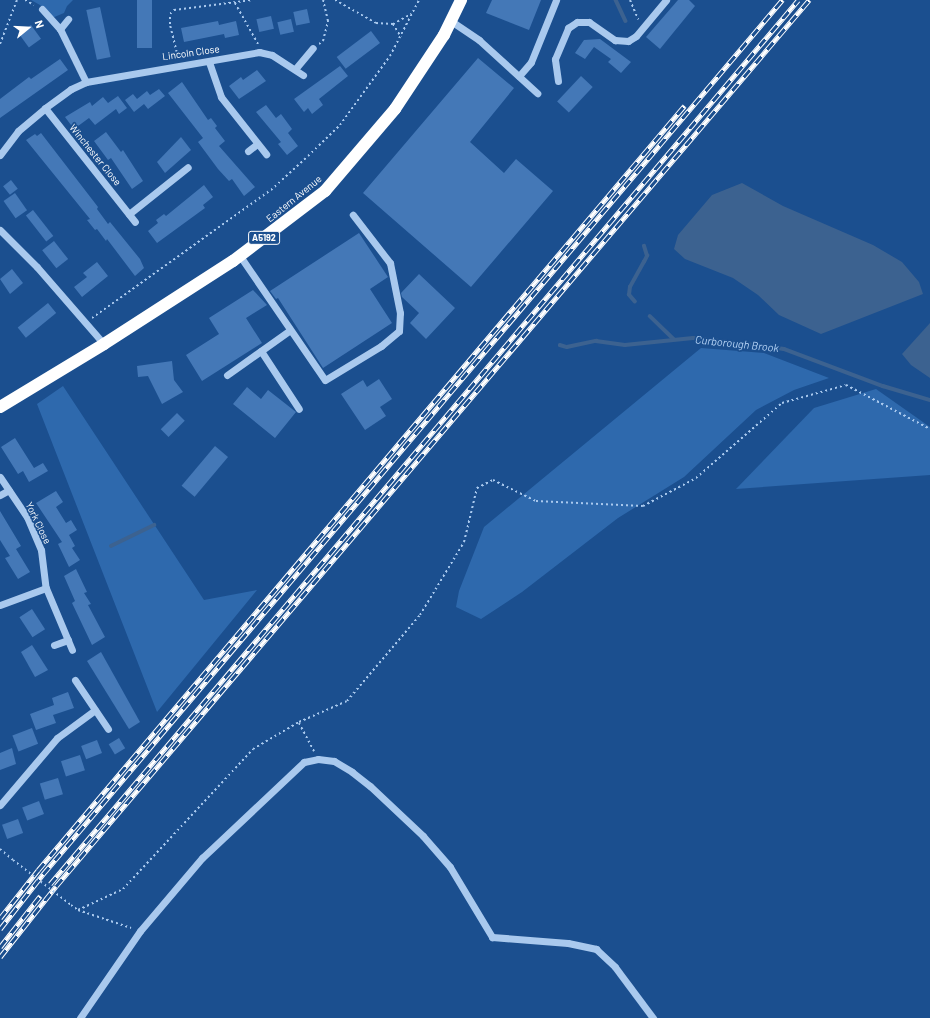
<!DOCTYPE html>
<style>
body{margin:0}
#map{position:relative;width:930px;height:1018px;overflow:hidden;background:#1b4f8f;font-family:Barlow,sans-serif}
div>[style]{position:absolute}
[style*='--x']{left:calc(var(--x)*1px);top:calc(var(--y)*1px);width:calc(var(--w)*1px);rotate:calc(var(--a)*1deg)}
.green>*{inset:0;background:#2e69ad}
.water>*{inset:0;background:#3c6290}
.stream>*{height:3.5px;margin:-1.75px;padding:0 1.75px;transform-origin:1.75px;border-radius:1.75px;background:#3c6290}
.building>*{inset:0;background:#4478b7;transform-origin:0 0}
.path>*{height:2px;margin-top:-1px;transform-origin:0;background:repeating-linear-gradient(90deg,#a9c9ee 0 2px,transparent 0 5px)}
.minor>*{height:7px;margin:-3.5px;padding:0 3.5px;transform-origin:3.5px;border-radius:3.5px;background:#a9c9ee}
.highway>*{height:12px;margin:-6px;padding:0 6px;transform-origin:6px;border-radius:6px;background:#fff}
.rail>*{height:4.5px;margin-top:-2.25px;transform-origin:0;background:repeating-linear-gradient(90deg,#1b4f8f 0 9px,#fff 0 18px);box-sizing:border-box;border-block:1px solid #fff}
.path-bridge>*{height:2px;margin-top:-1px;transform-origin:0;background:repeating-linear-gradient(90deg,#a9c9ee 0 2px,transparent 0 5px)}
span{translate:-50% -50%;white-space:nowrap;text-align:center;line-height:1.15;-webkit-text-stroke:3.5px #1b4f8f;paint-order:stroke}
.shield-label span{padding:1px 3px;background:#1b4f8f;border:1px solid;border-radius:3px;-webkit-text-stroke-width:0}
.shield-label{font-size:9px;color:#fff;font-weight:700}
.street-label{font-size:10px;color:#fff}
.water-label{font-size:11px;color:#b5d3f5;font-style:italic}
.north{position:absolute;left:8px;top:8px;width:40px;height:40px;-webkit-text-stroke:3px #1b4f8f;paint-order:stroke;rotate:72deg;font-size:11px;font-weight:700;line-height:16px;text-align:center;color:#fff}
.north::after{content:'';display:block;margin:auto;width:14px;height:18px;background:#fff;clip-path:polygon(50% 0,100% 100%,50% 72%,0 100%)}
</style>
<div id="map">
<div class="green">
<div style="clip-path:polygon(31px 0,73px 0,67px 6px,64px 13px,52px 18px,40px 5px)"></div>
<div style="clip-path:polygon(701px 348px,764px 353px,829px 378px,794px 390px,756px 410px,684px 477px,618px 518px,522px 592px,481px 619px,456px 607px,459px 591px,484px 527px)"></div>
<div style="clip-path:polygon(63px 386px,204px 600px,257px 590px,157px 712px,37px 404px)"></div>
<div style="clip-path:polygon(876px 389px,930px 427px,930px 475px,736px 489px,814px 408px)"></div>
</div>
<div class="water">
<div style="clip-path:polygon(742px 183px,783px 206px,873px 245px,902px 262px,919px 282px,923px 294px,821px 334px,779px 315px,758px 295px,733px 278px,685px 259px,674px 249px,678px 235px,712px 195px)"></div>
<div style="clip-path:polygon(930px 323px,930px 378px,911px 365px,902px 354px)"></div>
</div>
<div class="stream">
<div style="--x:616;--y:0;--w:23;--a:65"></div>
<div style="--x:635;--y:302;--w:9;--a:-131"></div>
<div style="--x:629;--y:295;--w:8;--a:-83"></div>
<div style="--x:630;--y:287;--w:29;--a:-61"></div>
<div style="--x:644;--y:262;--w:7;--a:-63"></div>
<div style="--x:647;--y:256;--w:10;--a:-107"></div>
<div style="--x:650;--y:316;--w:33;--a:44"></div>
<div style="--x:560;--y:345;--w:7;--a:16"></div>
<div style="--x:567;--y:347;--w:30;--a:-12"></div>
<div style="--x:596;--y:341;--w:29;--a:8"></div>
<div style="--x:625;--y:345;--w:68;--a:-5.9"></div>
<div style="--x:693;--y:338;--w:70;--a:6.5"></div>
<div style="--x:763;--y:346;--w:21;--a:8"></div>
<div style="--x:784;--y:349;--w:106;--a:20.5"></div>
<div style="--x:883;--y:386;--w:49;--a:16.6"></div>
<div style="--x:111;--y:546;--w:48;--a:-26"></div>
</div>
<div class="building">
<div style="left:137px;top:0;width:15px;height:48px"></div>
<div style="clip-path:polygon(492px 0,541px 0,529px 30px,486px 13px)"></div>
<div style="clip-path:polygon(678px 0,689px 0,695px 6px,660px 49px,646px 37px)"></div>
<div style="left:100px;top:7px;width:51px;height:14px;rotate:78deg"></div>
<div style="left:307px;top:9px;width:14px;height:14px;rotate:78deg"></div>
<div style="left:271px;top:16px;width:13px;height:15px;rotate:77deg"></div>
<div style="left:291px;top:19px;width:13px;height:14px;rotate:77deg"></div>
<div style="clip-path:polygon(218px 21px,219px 25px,236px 21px,239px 35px,225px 38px,224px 34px,184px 42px,181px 28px)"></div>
<div style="left:31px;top:25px;width:17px;height:15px;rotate:54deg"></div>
<div style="left:371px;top:31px;width:15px;height:43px;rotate:53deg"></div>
<div style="clip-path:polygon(600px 39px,631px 62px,621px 73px,608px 62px,611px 59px,594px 47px,585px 59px,575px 53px,584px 40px)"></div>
<div style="clip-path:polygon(478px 58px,514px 88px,470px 142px,504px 173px,516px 159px,553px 191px,471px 287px,363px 193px)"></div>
<div style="clip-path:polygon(60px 59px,68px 70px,0 118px,0 99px,29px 77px,31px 79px)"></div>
<div style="clip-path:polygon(340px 66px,348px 76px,319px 99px,323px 105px,312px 114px,308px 108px,304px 112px,294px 99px)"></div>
<div style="clip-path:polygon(257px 70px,266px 81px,239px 99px,229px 86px,241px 77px,243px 80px)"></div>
<div style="left:581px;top:76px;width:16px;height:35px;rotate:43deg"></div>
<div style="clip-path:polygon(182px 82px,208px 120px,211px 118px,217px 126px,215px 128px,225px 141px,219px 146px,255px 187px,244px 196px,232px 179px,229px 181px,218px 169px,198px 142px,203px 138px,168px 93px)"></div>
<div style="clip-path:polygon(159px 89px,165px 96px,148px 109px,144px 104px,134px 112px,125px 100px,133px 94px,137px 99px,147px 91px,150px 95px)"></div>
<div style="clip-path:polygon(118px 96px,127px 108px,119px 114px,116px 109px,95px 125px,89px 118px,74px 129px,65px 117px,90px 102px,92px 106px,103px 97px,108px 103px)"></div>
<div style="clip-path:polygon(266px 105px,276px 118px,281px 114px,292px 129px,288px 133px,298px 146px,287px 155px,278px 144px,281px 142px,256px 112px)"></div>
<div style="clip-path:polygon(106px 132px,121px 152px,123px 150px,143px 181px,132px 189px,111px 158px,108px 160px,94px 141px)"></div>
<div style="clip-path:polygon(41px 133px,98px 207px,97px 209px,108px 224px,110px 222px,140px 259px,144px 268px,135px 276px,107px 239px,106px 241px,97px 229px,95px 230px,87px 220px,90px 219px,26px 140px,35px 134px,37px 136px)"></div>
<div style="clip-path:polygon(181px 137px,191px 150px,165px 173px,157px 162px)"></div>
<div style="left:11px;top:180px;width:11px;height:10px;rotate:52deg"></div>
<div style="clip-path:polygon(204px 185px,213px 197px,203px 205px,205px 208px,157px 243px,148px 231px,158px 223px,156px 220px,164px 214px,166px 216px)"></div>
<div style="left:15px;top:193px;width:21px;height:14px;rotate:55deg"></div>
<div style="left:33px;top:210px;width:33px;height:9px;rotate:52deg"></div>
<div style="clip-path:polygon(359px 233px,388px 277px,370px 289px,392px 323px,323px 368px,278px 298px,276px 299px,270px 291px)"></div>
<div style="left:54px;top:241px;width:23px;height:15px;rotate:52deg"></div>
<div style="clip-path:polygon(97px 262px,108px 276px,82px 297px,74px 287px,87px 277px,83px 273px)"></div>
<div style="clip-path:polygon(12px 269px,23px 283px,10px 294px,0 279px)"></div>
<div style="clip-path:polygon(419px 274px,455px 308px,426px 339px,410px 323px,419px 313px,402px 297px,401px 293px)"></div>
<div style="clip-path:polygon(253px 290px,267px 305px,246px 318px,262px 343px,202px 381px,186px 355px,219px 334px,209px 318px)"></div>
<div style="left:48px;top:303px;width:13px;height:39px;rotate:51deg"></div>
<div style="clip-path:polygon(172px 361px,174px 380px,183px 392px,162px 404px,148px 376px,138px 377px,137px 366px)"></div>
<div style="clip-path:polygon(379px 379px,392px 399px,380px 407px,386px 416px,365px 430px,341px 394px,363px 380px,367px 387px)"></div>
<div style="clip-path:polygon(247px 387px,261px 399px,268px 390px,296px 412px,275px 438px,233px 404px)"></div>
<div style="left:177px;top:413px;width:11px;height:23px;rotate:45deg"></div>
<div style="clip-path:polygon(15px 438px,34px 468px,43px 463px,48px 471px,29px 482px,23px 471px,18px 474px,1px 447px)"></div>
<div style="left:215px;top:446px;width:17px;height:52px;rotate:40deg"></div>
<div style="clip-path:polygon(56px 491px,63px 502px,56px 507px,66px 523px,71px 520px,77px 530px,69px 535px,75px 546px,72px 548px,80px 560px,69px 567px,58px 544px,62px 542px,36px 503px)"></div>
<div style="clip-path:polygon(0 511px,21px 546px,16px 549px,30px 572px,18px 579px,5px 558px,10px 556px,0 540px)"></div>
<div style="clip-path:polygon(76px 569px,87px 592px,84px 593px,91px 604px,88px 605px,105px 637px,92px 645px,72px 603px,75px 601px,64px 576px)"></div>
<div style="left:32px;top:609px;width:24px;height:15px;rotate:57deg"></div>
<div style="clip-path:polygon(32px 645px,48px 670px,35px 677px,21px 652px)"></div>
<div style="clip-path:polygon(101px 652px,140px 722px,129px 729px,87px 661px)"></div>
<div style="clip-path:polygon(68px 692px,74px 708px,53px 715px,56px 723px,36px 730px,30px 714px,54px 705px,52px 698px)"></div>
<div style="left:32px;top:728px;width:17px;height:21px;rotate:69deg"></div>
<div style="left:119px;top:738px;width:12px;height:12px;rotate:59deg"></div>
<div style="left:97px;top:740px;width:14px;height:17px;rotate:69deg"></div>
<div style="clip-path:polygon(12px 748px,16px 764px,0 770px,0 753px)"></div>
<div style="left:80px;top:755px;width:16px;height:20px;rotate:72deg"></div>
<div style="left:58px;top:778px;width:17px;height:19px;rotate:73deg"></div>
<div style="left:39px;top:801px;width:14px;height:18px;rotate:69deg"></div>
<div style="left:18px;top:819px;width:15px;height:17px;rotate:70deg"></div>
</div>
<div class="path">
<div style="--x:25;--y:0;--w:10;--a:29"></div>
<div style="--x:335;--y:0;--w:47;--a:29.3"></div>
<div style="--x:376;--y:23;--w:17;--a:3"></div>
<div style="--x:393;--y:24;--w:21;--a:-29"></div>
<div style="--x:630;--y:0;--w:21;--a:67"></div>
<div style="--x:235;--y:3;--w:47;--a:60.7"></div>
<div style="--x:393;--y:24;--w:15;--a:58"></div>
<div style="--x:0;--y:44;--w:47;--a:-68.9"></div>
<div style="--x:319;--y:44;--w:5;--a:-37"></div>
<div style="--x:323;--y:41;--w:21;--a:-76"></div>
<div style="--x:328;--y:21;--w:22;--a:-103"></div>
<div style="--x:178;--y:57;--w:34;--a:-104"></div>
<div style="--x:170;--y:24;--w:10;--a:-90"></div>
<div style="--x:170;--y:14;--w:6;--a:-45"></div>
<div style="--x:174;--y:10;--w:79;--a:-7.3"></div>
<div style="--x:92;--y:318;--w:220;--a:-35.6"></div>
<div style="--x:271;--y:190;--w:50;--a:-42.6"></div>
<div style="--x:308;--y:156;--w:45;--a:-44.1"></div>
<div style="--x:340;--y:125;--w:85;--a:-54.1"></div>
<div style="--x:390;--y:56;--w:63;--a:-62.6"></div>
<div style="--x:299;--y:723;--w:32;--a:62"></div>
<div style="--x:0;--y:849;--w:17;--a:40"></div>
<div style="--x:71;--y:905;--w:9;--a:36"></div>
<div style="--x:78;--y:910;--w:56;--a:18.8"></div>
<div style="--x:78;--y:910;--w:50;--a:-25"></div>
<div style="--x:123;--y:889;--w:191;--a:-47.1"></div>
<div style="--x:253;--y:749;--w:53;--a:-30.4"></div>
<div style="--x:299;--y:722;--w:52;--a:-23.6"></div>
<div style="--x:347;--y:701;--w:113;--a:-49.7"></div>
<div style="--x:420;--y:615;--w:85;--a:-58.9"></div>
<div style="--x:464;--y:542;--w:56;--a:-76.5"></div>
<div style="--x:477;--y:488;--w:18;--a:-27"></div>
<div style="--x:493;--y:480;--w:48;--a:26"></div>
<div style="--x:536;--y:501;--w:107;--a:2.7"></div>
<div style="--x:643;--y:506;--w:60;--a:-27.8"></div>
<div style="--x:696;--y:478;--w:114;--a:-41.1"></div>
<div style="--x:782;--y:403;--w:66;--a:-15.7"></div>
<div style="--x:846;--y:385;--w:95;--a:27.6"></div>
</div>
<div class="minor">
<div style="--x:42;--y:9;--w:27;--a:48"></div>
<div style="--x:60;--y:29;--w:59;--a:63.9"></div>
<div style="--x:451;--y:21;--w:34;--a:34"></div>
<div style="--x:479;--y:40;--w:79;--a:42.4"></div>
<div style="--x:60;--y:29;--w:13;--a:-51"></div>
<div style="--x:209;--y:62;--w:37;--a:71"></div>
<div style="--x:221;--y:97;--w:73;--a:51.7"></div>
<div style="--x:296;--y:68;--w:26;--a:-50"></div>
<div style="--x:519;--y:76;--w:18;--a:-49"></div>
<div style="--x:531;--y:62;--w:67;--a:-68"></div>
<div style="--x:558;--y:81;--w:22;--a:-98"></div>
<div style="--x:555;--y:59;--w:34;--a:-67"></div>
<div style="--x:568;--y:28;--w:11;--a:-34"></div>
<div style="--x:577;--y:22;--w:12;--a:0"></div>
<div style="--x:589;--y:22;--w:32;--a:35"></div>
<div style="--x:615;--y:40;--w:13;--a:4"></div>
<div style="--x:628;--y:41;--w:9;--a:-32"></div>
<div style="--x:636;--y:36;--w:47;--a:-50.2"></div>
<div style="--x:45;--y:108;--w:145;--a:51.7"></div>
<div style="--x:248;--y:151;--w:11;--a:-38"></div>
<div style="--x:0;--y:155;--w:30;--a:-53"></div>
<div style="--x:18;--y:131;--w:35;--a:-40"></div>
<div style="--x:45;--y:108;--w:32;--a:-36"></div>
<div style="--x:71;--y:89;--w:17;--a:-25"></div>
<div style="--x:86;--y:82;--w:176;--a:-9.8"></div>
<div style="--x:259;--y:52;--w:13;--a:13"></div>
<div style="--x:272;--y:55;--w:37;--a:33"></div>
<div style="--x:129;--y:214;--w:75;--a:-38.5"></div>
<div style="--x:0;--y:230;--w:52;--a:45"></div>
<div style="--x:37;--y:267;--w:102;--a:49"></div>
<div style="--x:240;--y:256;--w:150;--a:55.6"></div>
<div style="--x:325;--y:380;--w:66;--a:-31.3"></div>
<div style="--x:381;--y:346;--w:23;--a:-40"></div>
<div style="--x:399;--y:331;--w:18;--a:-87"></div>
<div style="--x:400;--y:313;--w:51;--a:-101.3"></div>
<div style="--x:390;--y:263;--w:61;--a:-127.6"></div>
<div style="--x:261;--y:351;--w:69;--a:56.8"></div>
<div style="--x:227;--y:375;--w:77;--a:-35.5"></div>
<div style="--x:0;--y:477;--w:48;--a:56"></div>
<div style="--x:27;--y:517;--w:36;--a:67"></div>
<div style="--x:41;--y:550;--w:38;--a:83"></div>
<div style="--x:46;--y:588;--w:67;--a:67.2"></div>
<div style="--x:0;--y:495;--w:10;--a:-29"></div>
<div style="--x:0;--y:605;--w:49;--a:-20.3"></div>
<div style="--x:54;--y:645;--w:15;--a:-20"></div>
<div style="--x:75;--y:680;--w:59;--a:56"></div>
<div style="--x:0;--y:805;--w:88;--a:-49.6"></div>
<div style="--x:57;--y:738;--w:47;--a:-36.4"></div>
<div style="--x:80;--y:1018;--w:106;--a:-55.4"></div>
<div style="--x:140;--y:931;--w:96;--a:-49.7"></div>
<div style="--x:202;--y:858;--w:140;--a:-43.3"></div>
<div style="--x:304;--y:762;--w:14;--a:-12"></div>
<div style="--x:318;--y:759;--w:16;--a:7"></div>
<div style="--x:334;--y:761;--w:21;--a:31"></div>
<div style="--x:352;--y:772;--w:23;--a:38"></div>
<div style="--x:370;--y:786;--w:73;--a:43.3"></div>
<div style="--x:423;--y:836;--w:41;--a:48.9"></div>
<div style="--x:450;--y:867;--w:82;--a:59"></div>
<div style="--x:492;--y:937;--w:76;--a:4.5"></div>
<div style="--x:568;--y:943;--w:29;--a:12"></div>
<div style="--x:596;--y:949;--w:26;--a:43"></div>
<div style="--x:615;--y:967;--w:64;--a:53.3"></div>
</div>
<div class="highway">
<div style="--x:0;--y:407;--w:122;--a:-31.2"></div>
<div style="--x:104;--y:344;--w:153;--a:-32.8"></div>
<div style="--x:233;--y:261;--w:116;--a:-37.3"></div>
<div style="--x:325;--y:191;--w:108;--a:-49.5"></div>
<div style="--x:395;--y:109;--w:89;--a:-56.5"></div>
<div style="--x:444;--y:35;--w:39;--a:-64"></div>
</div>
<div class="rail">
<div style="--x:50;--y:884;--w:1158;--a:-49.76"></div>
<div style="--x:0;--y:918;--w:61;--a:-51.6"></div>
<div style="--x:38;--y:870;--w:1001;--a:-49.78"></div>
<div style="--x:0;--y:929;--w:70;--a:-52"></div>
<div style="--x:43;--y:874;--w:1145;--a:-49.78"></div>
<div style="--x:0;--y:947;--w:65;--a:-51.9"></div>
<div style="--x:0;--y:957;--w:90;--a:-51.7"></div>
<div style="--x:56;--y:886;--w:1163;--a:-49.64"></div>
</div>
<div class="path-bridge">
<div style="--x:13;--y:860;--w:73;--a:37.8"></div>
</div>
<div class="shield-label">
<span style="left:264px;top:238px">A5192</span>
</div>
<div class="street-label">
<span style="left:191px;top:53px;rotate:-8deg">Lincoln Close</span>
<span style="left:95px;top:155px;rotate:51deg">Winchester Close</span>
<span style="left:294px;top:199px;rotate:-39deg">Eastern Avenue</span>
<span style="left:38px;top:523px;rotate:64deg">York Close</span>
</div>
<div class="water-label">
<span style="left:737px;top:344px;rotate:6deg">Curborough Brook</span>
</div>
<div class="north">N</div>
</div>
